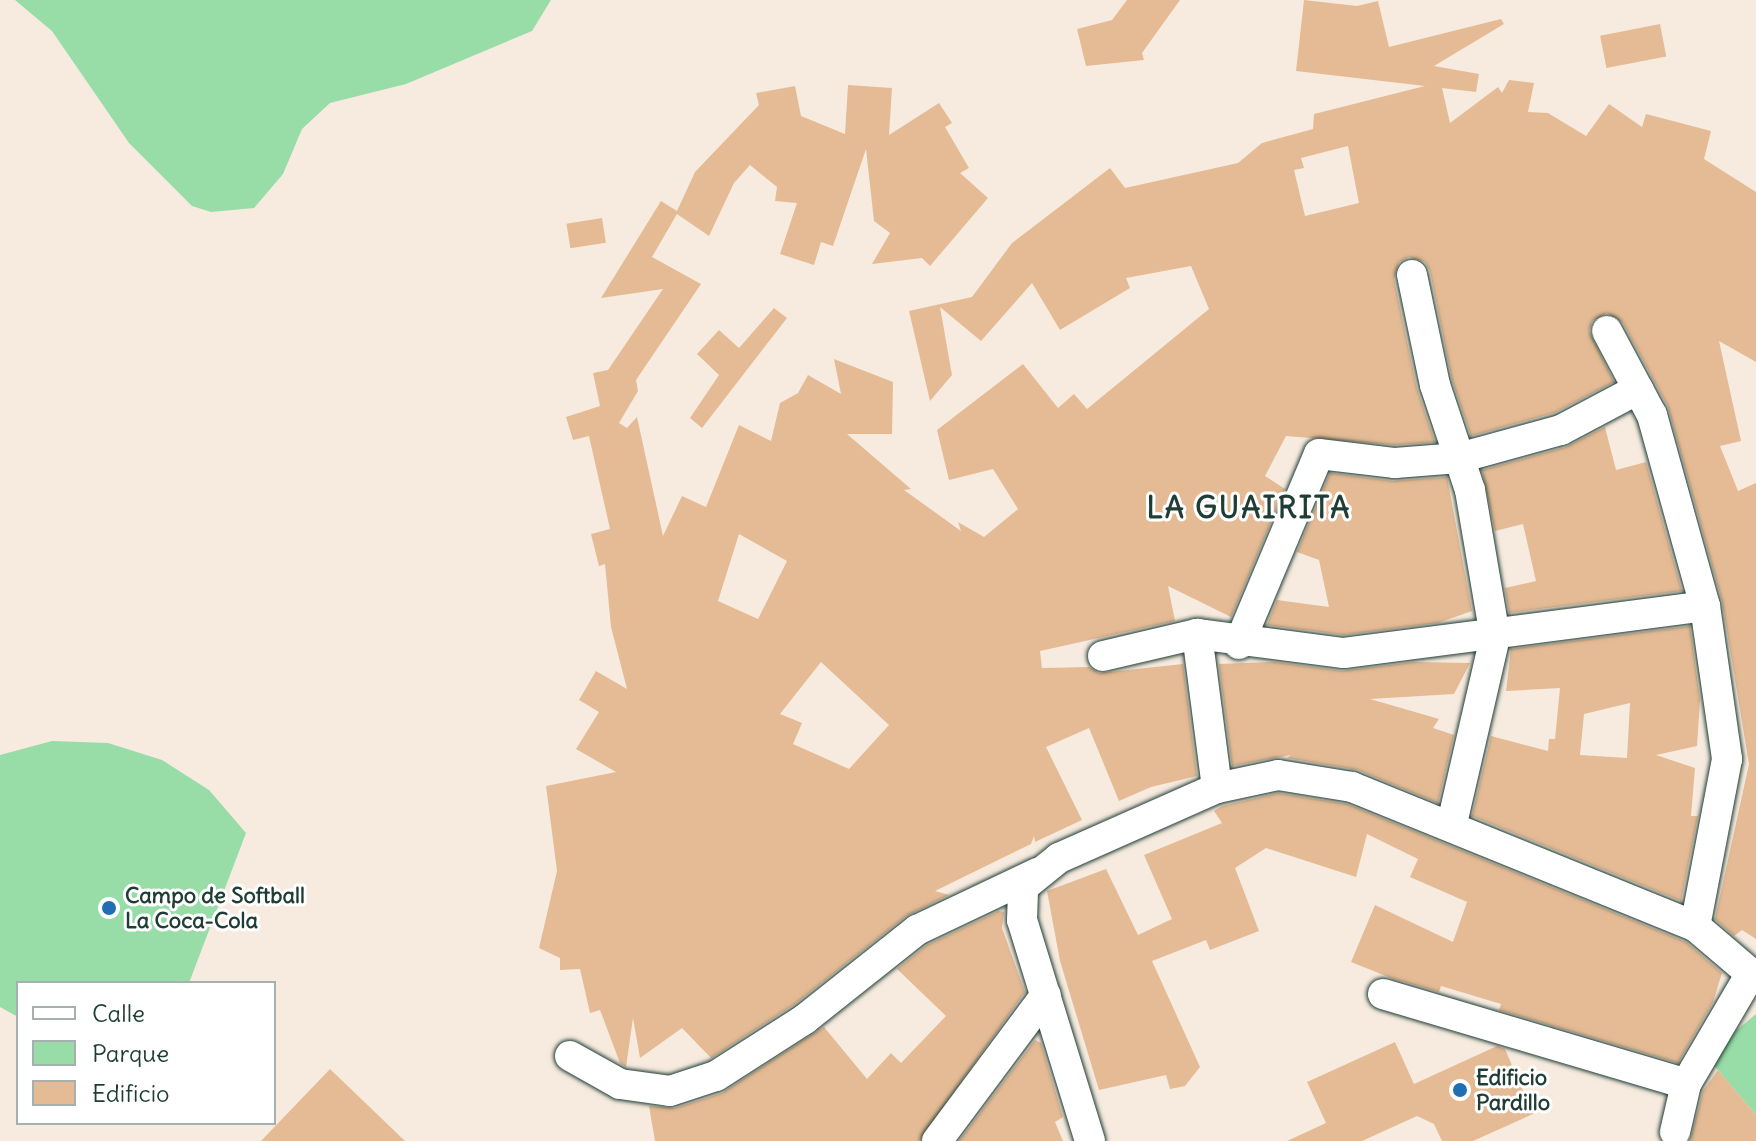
<!DOCTYPE html>
<style>
body{margin:0}
#map{position:relative;width:1756px;height:1141px;overflow:hidden;background:#f7ebdf;font-family:Delius,sans-serif}
div>[style]{position:absolute}
[style*='--x']{left:calc(var(--x)*1px);top:calc(var(--y)*1px);width:calc(var(--w)*1px);rotate:calc(var(--a)*1deg)}
.green>*{inset:0;background:#98dca7}
.building>*{inset:0;background:#e5bb95;transform-origin:0 0}
.roads{filter:drop-shadow(0 0 2px #1f3d34) drop-shadow(0 0 2px #1f3d34)}
.minor>*{height:30px;margin:-15px;padding:0 15px;transform-origin:15px;border-radius:15px;background:#fff}
.dots>*{width:22px;height:22px;translate:-50% -50%;box-sizing:border-box;border:4px solid #fff;border-radius:50%}
span{translate:-50% -50%;white-space:nowrap;text-align:center;line-height:1.15;-webkit-text-stroke:6px #fff;paint-order:stroke}
.poi-label{font-size:22px;color:#1f3d34;font-weight:700}
.left{translate:0 -50%;text-align:left}
.district-label{font-size:30px;color:#1f3d34;font-weight:700;letter-spacing:2px}
.legend{position:absolute;left:16px;top:981px;width:260px;height:144px;box-sizing:border-box;background:#fff;border:2px solid #a5b1ae;margin:0;padding:10px 14px;list-style:none;font-size:24px;color:#1f3d34}
.legend li{display:flex;align-items:center;gap:16px;height:40px}
.legend b{width:40px;border:2px solid #a5b1ae}
</style>
<div id="map">
<div class="green">
<div style="clip-path:polygon(15px 0,551px 0,532px 31px,406px 84px,330px 103px,302px 129px,283px 174px,254px 208px,211px 212px,192px 206px,129px 143px,52px 31px)"></div>
<div style="clip-path:polygon(52px 741px,108px 743px,162px 760px,209px 790px,246px 833px,189px 983px,18px 983px,18px 1017px,0 1007px,0 755px)"></div>
<div style="clip-path:polygon(1756px 1014px,1756px 1115px,1706px 1056px)"></div>
</div>
<div class="building">
<div style="clip-path:polygon(1127px 0,1180px 0,1142px 53px,1144px 60px,1086px 66px,1077px 29px,1112px 20px)"></div>
<div style="clip-path:polygon(evenodd,1304px 0,1357px 6px,1378px 1px,1389px 47px,1501px 19px,1504px 24px,1434px 66px,1479px 74px,1476px 92px,1442px 88px,1450px 123px,1498px 87px,1502px 93px,1509px 80px,1534px 83px,1528px 112px,1548px 113px,1586px 136px,1609px 104px,1642px 127px,1646px 114px,1711px 131px,1704px 159px,1756px 192px,1756px 362px,1719px 341px,1741px 441px,1720px 446px,1738px 491px,1756px 483px,1756px 939px,1742px 930px,1734px 936px,1715px 919px,1749px 764px,1722px 601px,1668px 407px,1623px 323px,1607px 313px,1592px 321px,1589px 331px,1614px 382px,1554px 413px,1471px 436px,1452px 380px,1430px 271px,1425px 262px,1409px 257px,1399px 262px,1394px 279px,1417px 389px,1435px 442px,1395px 445px,1286px 436px,1265px 476px,1285px 489px,1231px 617px,1168px 586px,1175px 621px,1040px 651px,1042px 668px,1089px 667px,1099px 673px,1183px 664px,1197px 776px,1151px 787px,1119px 801px,1089px 728px,1046px 747px,1082px 820px,1035px 842px,1034px 836px,1031px 844px,935px 891px,949px 895px,906px 916px,795px 1004px,711px 1058px,682px 1028px,640px 1058px,633px 1018px,626px 1067px,620px 1063px,600px 1010px,590px 1013px,580px 969px,560px 970px,560px 958px,539px 948px,557px 871px,546px 786px,616px 772px,576px 749px,599px 712px,579px 700px,596px 671px,627px 689px,611px 627px,605px 564px,599px 566px,591px 534px,610px 529px,589px 436px,573px 440px,566px 417px,600px 406px,593px 373px,608px 370px,663px 289px,601px 298px,661px 201px,677px 211px,695px 172px,759px 105px,756px 93px,795px 86px,801px 116px,845px 134px,848px 85px,892px 88px,889px 135px,939px 103px,952px 123px,945px 127px,969px 168px,960px 173px,988px 198px,930px 266px,922px 258px,872px 264px,890px 233px,874px 221px,866px 149px,833px 246px,821px 242px,814px 265px,780px 254px,797px 203px,775px 201px,777px 187px,750px 165px,734px 183px,709px 236px,677px 214px,652px 257px,701px 284px,636px 380px,638px 391px,619px 423px,627px 428px,637px 417px,663px 536px,682px 496px,706px 507px,739px 425px,771px 441px,780px 403px,798px 393px,808px 375px,841px 394px,834px 359px,893px 382px,892px 434px,847px 434px,911px 489px,904px 490px,961px 531px,958px 522px,984px 537px,1018px 509px,993px 469px,949px 480px,937px 430px,1023px 364px,1058px 408px,1074px 394px,1087px 409px,1209px 309px,1191px 266px,1126px 278px,1130px 288px,1060px 330px,1032px 283px,981px 341px,940px 307px,952px 375px,930px 401px,909px 311px,972px 297px,1012px 243px,1110px 168px,1125px 188px,1238px 163px,1262px 143px,1313px 129px,1314px 114px,1425px 86px,1296px 71px,1304px 0,1348px 146px,1359px 203px,1305px 216px,1294px 170px,1304px 168px,1301px 158px,1348px 146px,1304px 0,739px 534px,787px 561px,758px 619px,718px 601px,739px 534px,1304px 0,821px 662px,889px 725px,849px 769px,793px 744px,802px 723px,780px 714px,821px 662px)"></div>
<div style="left:1660px;top:24px;width:33px;height:61px;rotate:79deg"></div>
<div style="left:602px;top:218px;width:25px;height:36px;rotate:81deg"></div>
<div style="clip-path:polygon(774px 308px,787px 318px,702px 428px,690px 418px,719px 375px,697px 354px,719px 330px,739px 348px)"></div>
<div style="clip-path:polygon(1605px 427px,1616px 470px,1646px 462px,1682px 591px,1509px 613px,1505px 588px,1536px 581px,1523px 524px,1495px 531px,1482px 470px,1566px 447px)"></div>
<div style="clip-path:polygon(1330px 473px,1393px 481px,1447px 477px,1472px 611px,1438px 623px,1344px 635px,1267px 625px,1277px 600px,1329px 607px,1319px 560px,1297px 552px)"></div>
<div style="clip-path:polygon(evenodd,1690px 626px,1700px 700px,1697px 746px,1656px 755px,1695px 768px,1691px 816px,1698px 816px,1681px 901px,1472px 816px,1491px 736px,1548px 751px,1549px 739px,1555px 739px,1560px 688px,1506px 691px,1511px 649px,1690px 626px,1630px 703px,1627px 758px,1580px 755px,1584px 714px,1630px 703px)"></div>
<div style="clip-path:polygon(1275px 662px,1342px 671px,1414px 662px,1470px 663px,1454px 694px,1370px 699px,1439px 719px,1433px 728px,1454px 735px,1438px 803px,1358px 770px,1287px 758px,1291px 755px,1232px 766px,1219px 664px)"></div>
<div style="clip-path:polygon(1278px 793px,1347px 804px,1686px 942px,1722px 973px,1713px 1002px,1678px 1063px,1499px 1010px,1501px 1004px,1441px 986px,1439px 992px,1391px 978px,1351px 962px,1375px 905px,1453px 942px,1467px 902px,1410px 877px,1418px 859px,1367px 834px,1356px 877px,1266px 848px,1235px 868px,1259px 931px,1210px 950px,1206px 940px,1152px 961px,1200px 1067px,1185px 1086px,1170px 1089px,1166px 1075px,1099px 1090px,1060px 961px,1047px 891px,1106px 869px,1138px 935px,1172px 919px,1144px 855px,1222px 823px,1214px 811px,1222px 806px)"></div>
<div style="clip-path:polygon(999px 911px,1004px 912px,1002px 928px,1025px 992px,919px 1141px,655px 1141px,649px 1106px,675px 1108px,722px 1093px,824px 1027px,867px 1079px,891px 1053px,901px 1063px,946px 1016px,897px 969px,927px 945px)"></div>
<div style="clip-path:polygon(1035px 1040px,1041px 1043px,1063px 1117px,1055px 1122px,1063px 1141px,959px 1141px)"></div>
<div style="clip-path:polygon(1395px 1042px,1414px 1084px,1497px 1046px,1505px 1049px,1533px 1114px,1473px 1141px,1442px 1141px,1434px 1124px,1417px 1116px,1362px 1141px,1287px 1141px,1326px 1123px,1307px 1082px)"></div>
<div style="clip-path:polygon(330px 1069px,405px 1141px,261px 1141px)"></div>
<div style="clip-path:polygon(1718px 1070px,1756px 1115px,1756px 1141px,1690px 1141px,1703px 1091px)"></div>
</div>
<div class="roads">
<div class="minor">
<div style="--x:1412;--y:275;--w:112;--a:78.2"></div>
<div style="--x:1435;--y:385;--w:111;--a:71.6"></div>
<div style="--x:1470;--y:490;--w:149;--a:80.3"></div>
<div style="--x:1495;--y:637;--w:191;--a:103"></div>
<div style="--x:1607;--y:331;--w:66;--a:61.9"></div>
<div style="--x:1197;--y:634;--w:155;--a:82.6"></div>
<div style="--x:1239;--y:644;--w:206;--a:-67.2"></div>
<div style="--x:1319;--y:454;--w:77;--a:6.8"></div>
<div style="--x:1395;--y:463;--w:64;--a:-4.5"></div>
<div style="--x:1459;--y:458;--w:106;--a:-15.4"></div>
<div style="--x:1561;--y:430;--w:87;--a:-28"></div>
<div style="--x:1638;--y:389;--w:30;--a:62"></div>
<div style="--x:1652;--y:415;--w:198;--a:74.5"></div>
<div style="--x:1103;--y:656;--w:97;--a:-13.2"></div>
<div style="--x:1197;--y:634;--w:148;--a:7.4"></div>
<div style="--x:1344;--y:653;--w:364;--a:-7.4"></div>
<div style="--x:1705;--y:606;--w:155;--a:81.8"></div>
<div style="--x:1727;--y:759;--w:170;--a:100.8"></div>
<div style="--x:1383;--y:994;--w:316;--a:16.5"></div>
<div style="--x:1686;--y:1084;--w:129;--a:-59.6"></div>
<div style="--x:570;--y:1056;--w:57;--a:29.2"></div>
<div style="--x:620;--y:1084;--w:50;--a:8"></div>
<div style="--x:670;--y:1091;--w:48;--a:-18.1"></div>
<div style="--x:716;--y:1076;--w:106;--a:-32.6"></div>
<div style="--x:805;--y:1019;--w:143;--a:-38.5"></div>
<div style="--x:917;--y:930;--w:133;--a:-25.4"></div>
<div style="--x:1675;--y:1132;--w:49;--a:-77.1"></div>
<div style="--x:937;--y:1141;--w:182;--a:-53.3"></div>
<div style="--x:1090;--y:1141;--w:231;--a:-107.1"></div>
<div style="--x:1022;--y:920;--w:33;--a:-88"></div>
<div style="--x:1023;--y:887;--w:46;--a:-38.9"></div>
<div style="--x:1059;--y:858;--w:173;--a:-23.9"></div>
<div style="--x:1217;--y:788;--w:62;--a:-12"></div>
<div style="--x:1278;--y:775;--w:75;--a:9.2"></div>
<div style="--x:1352;--y:787;--w:370;--a:22.1"></div>
<div style="--x:1695;--y:926;--w:80;--a:40.4"></div>
</div>
</div>
<div class="dots">
<div style="left:109px;top:908px;background:#1f6fb2"></div>
<div style="left:1460px;top:1090px;background:#1f6fb2"></div>
</div>
<div class="poi-label">
<span class="left" style="left:125px;top:908px">Campo de Softball<br>La Coca-Cola</span>
<span class="left" style="left:1476px;top:1090px">Edificio<br>Pardillo</span>
</div>
<div class="district-label">
<span style="left:1249px;top:507px">LA GUAIRITA</span>
</div>
<ul class="legend">
<li><b style="height:10px;background:#fff"></b>Calle</li>
<li><b style="height:22px;background:#98dca7"></b>Parque</li>
<li><b style="height:22px;background:#e5bb95"></b>Edificio</li>
</ul>
</div>
